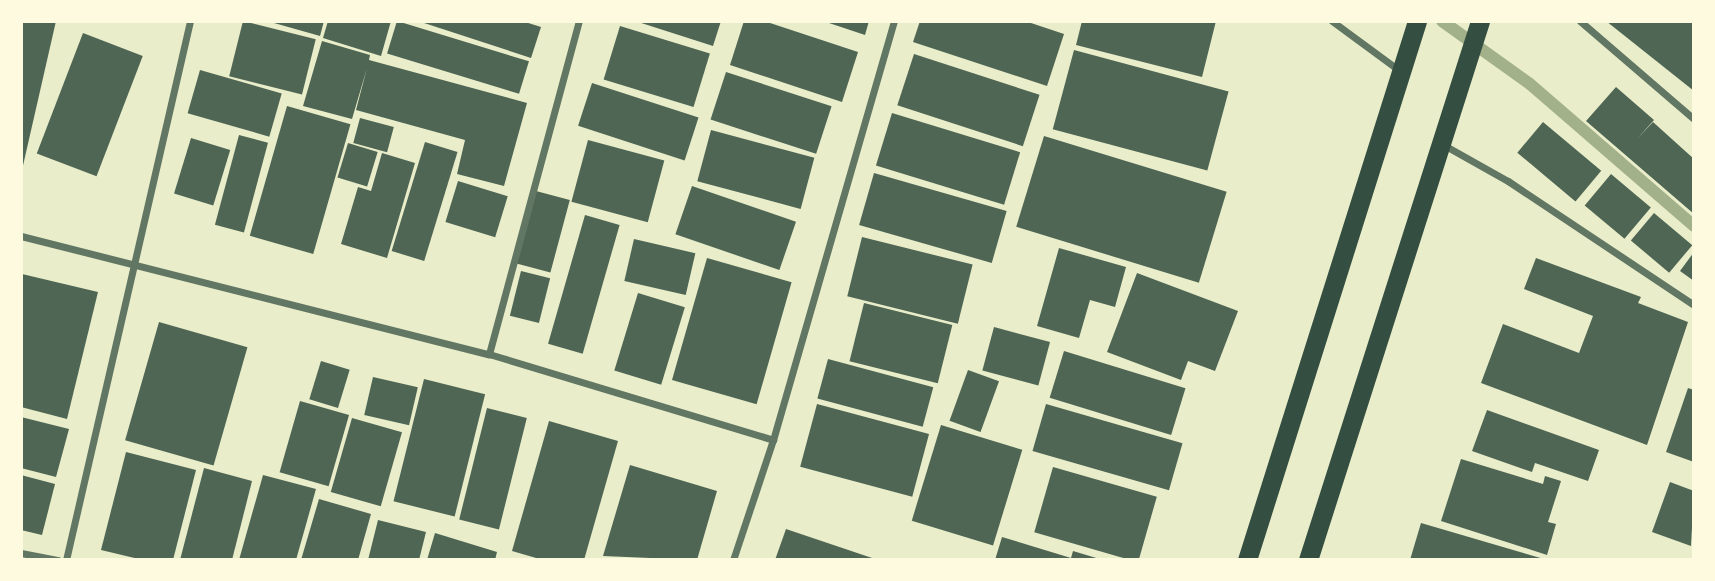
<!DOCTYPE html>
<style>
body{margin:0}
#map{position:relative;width:1715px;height:581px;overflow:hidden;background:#e9edc9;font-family:"IBM Plex Sans",sans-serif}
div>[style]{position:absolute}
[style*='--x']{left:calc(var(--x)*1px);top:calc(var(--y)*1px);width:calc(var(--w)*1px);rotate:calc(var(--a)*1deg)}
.stream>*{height:12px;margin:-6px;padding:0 6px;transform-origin:6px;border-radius:6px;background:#a3b18a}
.building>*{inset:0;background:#4f6655;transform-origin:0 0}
.minor>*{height:7px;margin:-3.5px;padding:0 3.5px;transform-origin:3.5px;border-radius:3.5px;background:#617663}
.trunk>*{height:19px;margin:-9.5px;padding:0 9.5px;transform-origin:9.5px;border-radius:9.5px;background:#344e41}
span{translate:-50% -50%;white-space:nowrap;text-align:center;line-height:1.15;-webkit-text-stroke:7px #fefae0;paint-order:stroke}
.frame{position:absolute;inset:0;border:23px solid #fefae0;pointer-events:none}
</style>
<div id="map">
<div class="stream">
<div style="--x:1442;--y:21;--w:108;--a:35.6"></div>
<div style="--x:1530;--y:84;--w:217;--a:40.9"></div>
</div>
<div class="building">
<div style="clip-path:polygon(21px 21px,56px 21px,22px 170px,21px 170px)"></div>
<div style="left:243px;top:21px;width:75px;height:57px;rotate:14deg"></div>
<div style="clip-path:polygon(267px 21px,324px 21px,320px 36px)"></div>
<div style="clip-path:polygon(328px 21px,391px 21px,381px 56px,323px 38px)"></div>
<div style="left:397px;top:21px;width:138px;height:34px;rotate:17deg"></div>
<div style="clip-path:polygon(418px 21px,522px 21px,541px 27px,531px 58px)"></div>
<div style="clip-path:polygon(635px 21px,721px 21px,713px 46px)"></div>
<div style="clip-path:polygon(744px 21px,764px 21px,858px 52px,842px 102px,730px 65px)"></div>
<div style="clip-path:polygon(823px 21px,869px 21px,865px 35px)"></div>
<div style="clip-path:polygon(920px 21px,1025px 21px,1064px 34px,1047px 86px,913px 42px)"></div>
<div style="clip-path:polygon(1082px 21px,1216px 21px,1202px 77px,1076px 45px)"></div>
<div style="clip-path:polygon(1606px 21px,1694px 21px,1694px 91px)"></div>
<div style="left:620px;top:26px;width:94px;height:56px;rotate:17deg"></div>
<div style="left:83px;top:33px;width:64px;height:129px;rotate:21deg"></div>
<div style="clip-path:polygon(322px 41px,370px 55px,369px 60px,527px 103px,504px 186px,457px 174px,465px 140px,356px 110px,367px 68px,352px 119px,303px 106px)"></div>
<div style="left:1074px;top:50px;width:160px;height:82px;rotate:15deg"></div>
<div style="left:914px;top:54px;width:132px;height:54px;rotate:18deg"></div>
<div style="left:200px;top:70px;width:85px;height:45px;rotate:16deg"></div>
<div style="left:726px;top:72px;width:111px;height:50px;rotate:18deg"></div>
<div style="left:592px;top:83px;width:112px;height:45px;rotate:18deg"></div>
<div style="clip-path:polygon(1616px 87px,1654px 120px,1636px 140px,1653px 122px,1694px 159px,1694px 214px,1586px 121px)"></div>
<div style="left:287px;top:106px;width:66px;height:135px;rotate:16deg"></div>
<div style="left:892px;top:113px;width:134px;height:55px;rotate:17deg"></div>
<div style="left:360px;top:118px;width:35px;height:26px;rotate:15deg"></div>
<div style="left:1543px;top:122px;width:76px;height:40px;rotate:40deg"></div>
<div style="left:711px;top:130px;width:107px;height:53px;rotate:15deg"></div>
<div style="left:239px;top:135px;width:30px;height:93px;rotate:15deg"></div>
<div style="left:1044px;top:136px;width:191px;height:95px;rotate:17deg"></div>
<div style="left:191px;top:138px;width:41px;height:58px;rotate:17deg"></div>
<div style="left:588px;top:140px;width:79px;height:64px;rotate:15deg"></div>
<div style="left:425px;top:142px;width:34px;height:114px;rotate:17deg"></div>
<div style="left:348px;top:143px;width:31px;height:36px;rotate:17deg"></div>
<div style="clip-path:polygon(382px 153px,415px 163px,387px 258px,341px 244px,358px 187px,371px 191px)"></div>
<div style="left:874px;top:173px;width:138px;height:54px;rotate:16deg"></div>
<div style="left:1611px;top:174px;width:52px;height:41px;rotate:40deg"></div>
<div style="left:458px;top:181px;width:52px;height:43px;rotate:17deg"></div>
<div style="left:692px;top:186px;width:110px;height:51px;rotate:19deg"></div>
<div style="left:536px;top:191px;width:35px;height:75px;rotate:15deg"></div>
<div style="left:1654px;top:213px;width:50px;height:36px;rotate:40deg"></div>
<div style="left:585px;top:215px;width:36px;height:134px;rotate:16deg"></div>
<div style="left:862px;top:237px;width:114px;height:61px;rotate:14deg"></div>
<div style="left:634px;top:239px;width:63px;height:43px;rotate:13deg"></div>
<div style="clip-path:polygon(1059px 248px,1126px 267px,1115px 307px,1090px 300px,1079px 338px,1037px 326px)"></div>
<div style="clip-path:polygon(1694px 252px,1694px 281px,1680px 271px)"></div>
<div style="left:707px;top:258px;width:88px;height:127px;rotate:16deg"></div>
<div style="clip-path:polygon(1536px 258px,1641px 297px,1638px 303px,1688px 322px,1647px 445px,1481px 383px,1503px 324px,1579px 353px,1593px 316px,1524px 289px)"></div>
<div style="left:521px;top:271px;width:30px;height:46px;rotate:14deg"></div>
<div style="clip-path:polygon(1137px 273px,1238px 311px,1215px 371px,1188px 361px,1181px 380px,1107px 352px)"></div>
<div style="clip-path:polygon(22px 274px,98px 292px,67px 419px,21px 407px)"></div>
<div style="left:638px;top:293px;width:49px;height:81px;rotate:17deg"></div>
<div style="left:864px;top:303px;width:91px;height:60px;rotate:14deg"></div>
<div style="left:159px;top:322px;width:92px;height:123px;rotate:16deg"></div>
<div style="left:994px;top:327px;width:58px;height:45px;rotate:15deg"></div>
<div style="left:1064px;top:351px;width:127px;height:49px;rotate:17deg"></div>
<div style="left:828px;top:359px;width:109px;height:41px;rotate:15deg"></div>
<div style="left:321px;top:361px;width:30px;height:40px;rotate:17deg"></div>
<div style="left:968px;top:370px;width:33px;height:54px;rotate:20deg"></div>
<div style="left:373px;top:377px;width:46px;height:39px;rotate:13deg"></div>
<div style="left:424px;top:379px;width:63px;height:126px;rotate:14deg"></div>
<div style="clip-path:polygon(1688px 388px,1694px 390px,1694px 462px,1666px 452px)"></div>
<div style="left:300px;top:401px;width:51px;height:74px;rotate:16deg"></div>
<div style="left:817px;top:404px;width:116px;height:65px;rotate:15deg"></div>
<div style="left:1046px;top:404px;width:142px;height:49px;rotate:16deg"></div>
<div style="left:487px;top:408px;width:41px;height:115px;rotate:14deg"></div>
<div style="clip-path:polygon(1487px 410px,1599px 450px,1588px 481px,1535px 463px,1532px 472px,1472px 451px)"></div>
<div style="clip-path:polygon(21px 417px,69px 429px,56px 477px,21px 468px)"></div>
<div style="left:352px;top:418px;width:52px;height:77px;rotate:16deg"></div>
<div style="clip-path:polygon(549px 421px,618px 441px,584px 560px,543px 560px,512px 551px)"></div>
<div style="left:941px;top:425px;width:85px;height:100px;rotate:17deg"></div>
<div style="clip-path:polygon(126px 452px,196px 470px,173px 560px,143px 560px,101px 550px)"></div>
<div style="clip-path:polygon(1461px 459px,1543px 484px,1545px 476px,1561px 481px,1548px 522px,1556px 524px,1547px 555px,1441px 521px)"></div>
<div style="clip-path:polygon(630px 465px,717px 491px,697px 560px,603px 556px)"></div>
<div style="left:1053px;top:467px;width:108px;height:68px;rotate:16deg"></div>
<div style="clip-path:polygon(204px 468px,252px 481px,232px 560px,180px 560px)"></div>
<div style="clip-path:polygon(21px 475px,55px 484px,42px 535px,21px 530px)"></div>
<div style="clip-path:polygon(263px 475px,316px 489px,296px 560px,239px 560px)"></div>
<div style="clip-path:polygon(1670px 482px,1694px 491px,1691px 546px,1652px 532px)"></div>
<div style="clip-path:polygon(319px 499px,371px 514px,358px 560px,301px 560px)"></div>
<div style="clip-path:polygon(378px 520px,426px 532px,419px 560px,368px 560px)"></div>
<div style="clip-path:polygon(1421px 523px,1544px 559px,1544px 560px,1410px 560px)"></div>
<div style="clip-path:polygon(786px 529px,878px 560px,775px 560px)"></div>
<div style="clip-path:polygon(435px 533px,497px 552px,495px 560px,427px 560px)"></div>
<div style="clip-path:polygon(1002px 537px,1071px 558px,1073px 551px,1103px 560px,995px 560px)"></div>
</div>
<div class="minor">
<div style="--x:1332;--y:21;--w:84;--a:36.3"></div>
<div style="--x:1580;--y:21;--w:150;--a:40.7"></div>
<div style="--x:1442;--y:144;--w:76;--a:29.3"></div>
<div style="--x:1508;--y:181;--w:224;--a:33.7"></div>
<div style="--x:21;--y:236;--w:483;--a:14.2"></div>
<div style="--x:489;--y:354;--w:297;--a:16.8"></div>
<div style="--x:489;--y:354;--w:345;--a:-74.9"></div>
<div style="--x:21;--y:553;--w:38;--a:11"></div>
<div style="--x:66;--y:560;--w:553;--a:-77.04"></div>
<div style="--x:733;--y:560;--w:126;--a:-71.6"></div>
<div style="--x:773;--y:440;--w:436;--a:-73.9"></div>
</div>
<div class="trunk">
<div style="--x:1247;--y:560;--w:565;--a:-72.49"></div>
<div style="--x:1308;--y:560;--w:566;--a:-72.3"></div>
</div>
<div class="frame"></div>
</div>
